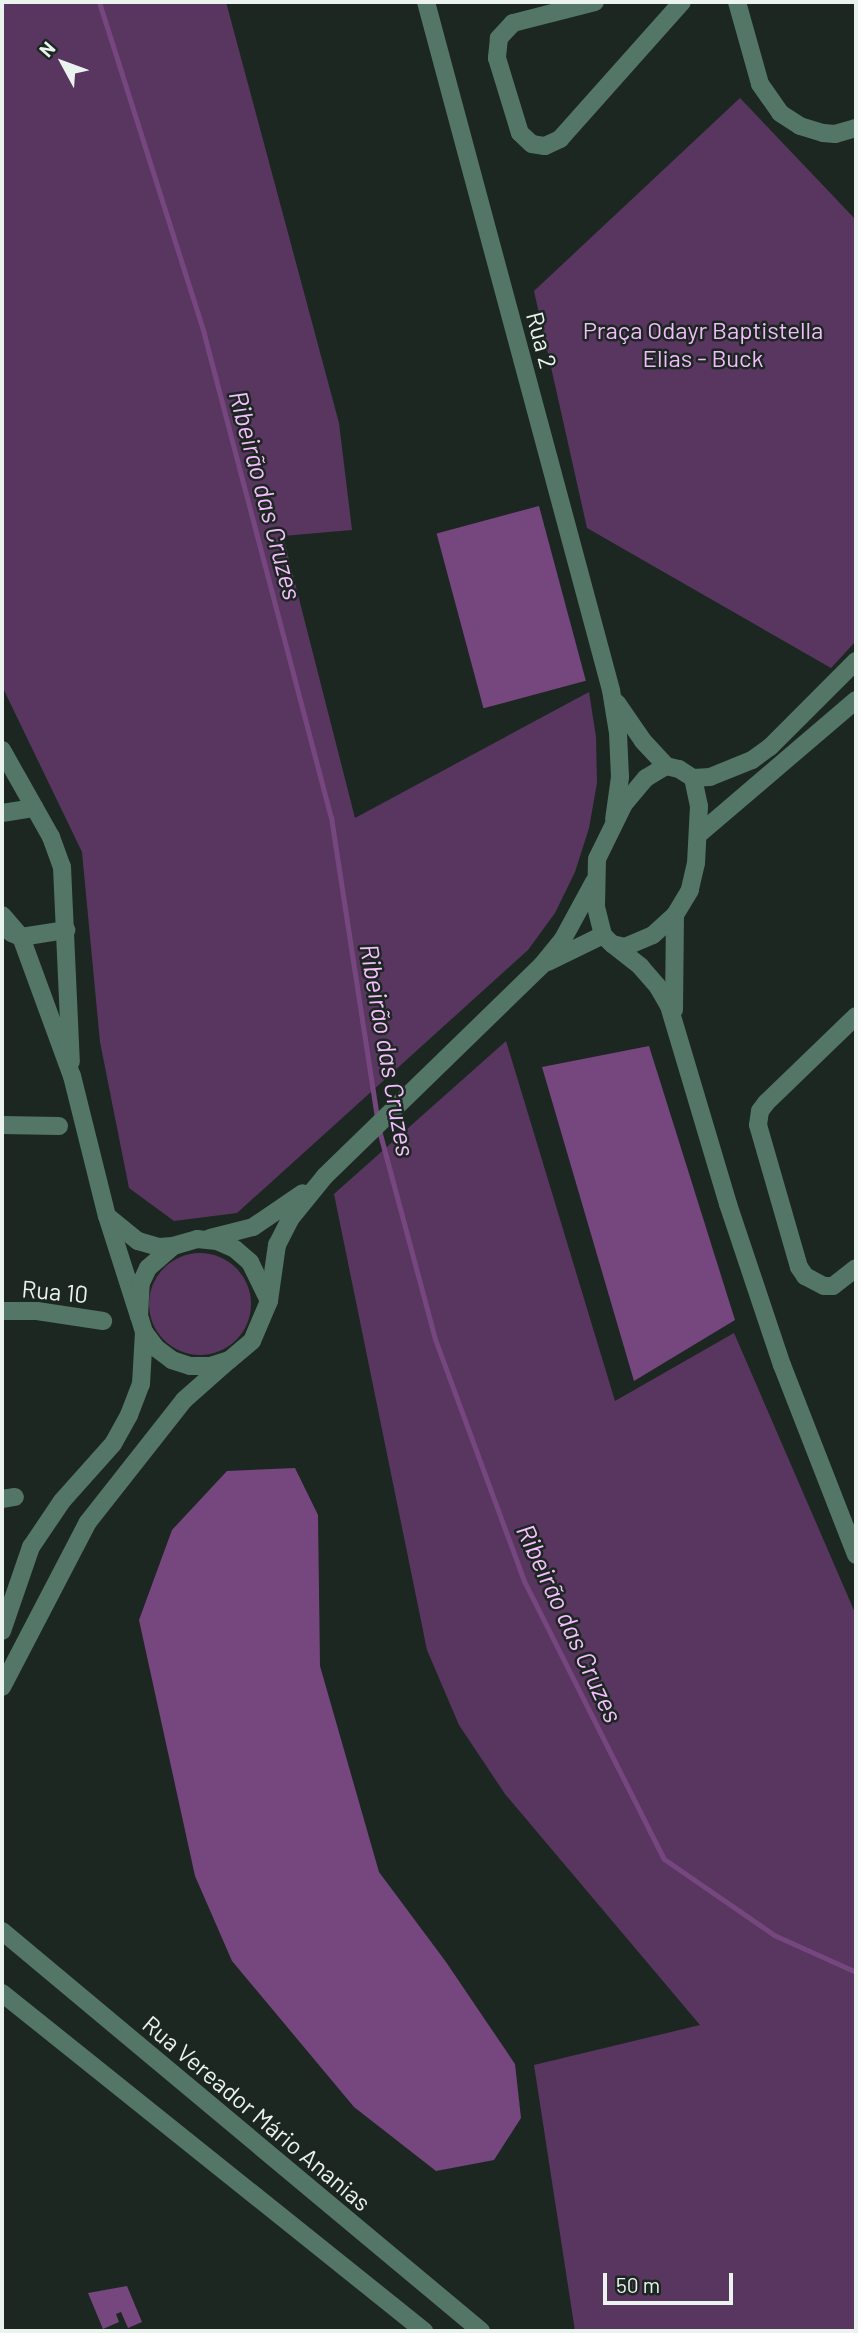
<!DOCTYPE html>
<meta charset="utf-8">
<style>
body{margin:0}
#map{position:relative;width:858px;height:2333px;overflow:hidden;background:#1c2722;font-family:Barlow,sans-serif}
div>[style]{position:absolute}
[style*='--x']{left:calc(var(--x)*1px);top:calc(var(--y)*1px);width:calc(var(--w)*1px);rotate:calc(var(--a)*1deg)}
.green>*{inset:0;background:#59365f}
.round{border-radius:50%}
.water>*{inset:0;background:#76467f;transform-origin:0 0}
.stream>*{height:5px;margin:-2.5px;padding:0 2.5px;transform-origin:2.5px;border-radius:2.5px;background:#76467f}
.minor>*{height:18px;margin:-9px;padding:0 9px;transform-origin:9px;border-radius:9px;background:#537666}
.tertiary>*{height:18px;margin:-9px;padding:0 9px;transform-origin:9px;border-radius:9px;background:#537666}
span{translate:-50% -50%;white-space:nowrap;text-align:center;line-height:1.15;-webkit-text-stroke:5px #1c2722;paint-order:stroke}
.park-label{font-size:24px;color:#f3bafc}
.street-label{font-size:24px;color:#ebf3ef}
.water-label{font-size:26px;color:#f6bdff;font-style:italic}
.frame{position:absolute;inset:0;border:4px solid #ebf3ef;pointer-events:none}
.north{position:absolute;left:28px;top:28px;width:70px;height:70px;-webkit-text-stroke:5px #1c2722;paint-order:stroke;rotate:311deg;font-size:19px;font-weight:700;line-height:28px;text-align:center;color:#ebf3ef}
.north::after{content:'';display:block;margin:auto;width:24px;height:32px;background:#ebf3ef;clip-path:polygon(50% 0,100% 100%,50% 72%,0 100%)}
.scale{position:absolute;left:603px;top:2273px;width:130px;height:32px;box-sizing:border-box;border:4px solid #ebf3ef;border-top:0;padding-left:9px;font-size:21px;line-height:24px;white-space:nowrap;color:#ebf3ef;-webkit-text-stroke:5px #1c2722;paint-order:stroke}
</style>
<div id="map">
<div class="green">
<div style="clip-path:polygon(2px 2px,226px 2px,339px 423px,352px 530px,283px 536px,355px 818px,589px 692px,596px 737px,597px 783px,589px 828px,575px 872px,555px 913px,528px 950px,237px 1213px,174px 1221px,129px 1188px,100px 1042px,82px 852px,2px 686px)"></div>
<div style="clip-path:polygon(740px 98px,856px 220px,856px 641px,831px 668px,587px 528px,534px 291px)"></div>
<div style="clip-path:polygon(506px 1041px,615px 1401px,734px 1333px,856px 1615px,856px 2331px,575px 2331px,534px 2065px,700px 2025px,505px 1794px,459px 1725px,427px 1650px,334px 1194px)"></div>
<div class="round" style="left:149px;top:1253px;width:102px;height:102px"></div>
</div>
<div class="water">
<div style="left:539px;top:506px;width:181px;height:106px;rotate:75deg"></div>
<div style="clip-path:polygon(649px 1046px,735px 1320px,634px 1381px,542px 1067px)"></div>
<div style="clip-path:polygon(295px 1468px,318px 1515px,320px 1666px,379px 1872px,446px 1962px,515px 2064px,521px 2118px,494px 2160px,436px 2171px,354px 2107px,232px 1961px,195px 1876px,139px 1620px,172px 1530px,227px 1471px)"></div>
<div style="clip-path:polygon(127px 2286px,142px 2322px,128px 2328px,121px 2312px,116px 2314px,119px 2322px,103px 2329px,88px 2293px)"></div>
</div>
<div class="stream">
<div style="--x:99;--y:2;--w:348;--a:72.4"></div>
<div style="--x:204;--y:334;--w:499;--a:75.3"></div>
<div style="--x:331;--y:817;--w:304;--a:81.3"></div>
<div style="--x:379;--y:1130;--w:216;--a:75"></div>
<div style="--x:435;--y:1339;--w:258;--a:69.8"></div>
<div style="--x:524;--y:1581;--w:311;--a:63.3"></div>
<div style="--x:664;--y:1859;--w:134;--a:34.6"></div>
<div style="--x:774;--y:1935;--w:90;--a:24.3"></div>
</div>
<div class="minor">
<div style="--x:426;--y:2;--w:712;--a:74.95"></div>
<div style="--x:611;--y:690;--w:44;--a:80.8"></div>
<div style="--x:618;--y:733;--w:44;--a:87.4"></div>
<div style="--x:620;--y:777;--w:43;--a:97.9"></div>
<div style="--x:595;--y:2;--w:85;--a:165.6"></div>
<div style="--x:513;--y:23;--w:21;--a:133"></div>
<div style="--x:499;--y:38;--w:20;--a:96"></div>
<div style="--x:497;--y:58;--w:78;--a:73"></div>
<div style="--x:520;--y:133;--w:16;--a:43"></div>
<div style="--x:532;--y:144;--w:13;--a:9"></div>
<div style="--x:545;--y:146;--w:17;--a:-25"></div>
<div style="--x:560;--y:139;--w:183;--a:-48.3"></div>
<div style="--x:737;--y:2;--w:85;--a:74.3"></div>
<div style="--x:760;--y:84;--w:35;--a:55"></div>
<div style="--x:780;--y:113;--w:24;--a:33"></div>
<div style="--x:800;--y:126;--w:24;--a:17"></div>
<div style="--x:823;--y:133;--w:12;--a:5"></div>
<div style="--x:835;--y:134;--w:22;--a:-16"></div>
<div style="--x:617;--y:703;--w:46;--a:55.6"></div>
<div style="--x:643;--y:741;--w:34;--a:47"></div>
<div style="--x:2;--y:750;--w:100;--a:60.6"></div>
<div style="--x:51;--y:837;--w:32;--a:70"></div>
<div style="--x:62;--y:867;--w:195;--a:87.4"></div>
<div style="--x:2;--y:813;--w:33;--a:-9"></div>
<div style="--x:2;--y:915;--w:29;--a:49"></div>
<div style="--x:21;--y:937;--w:148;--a:69.9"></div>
<div style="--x:72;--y:1076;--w:144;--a:76"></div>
<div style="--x:107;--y:1216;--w:105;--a:72.3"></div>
<div style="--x:11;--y:933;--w:11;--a:22"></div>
<div style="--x:21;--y:937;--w:46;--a:-8.8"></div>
<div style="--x:612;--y:944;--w:36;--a:38"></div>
<div style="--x:640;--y:966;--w:28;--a:49"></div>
<div style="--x:658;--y:987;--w:22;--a:60"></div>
<div style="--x:669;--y:1006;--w:207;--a:73.4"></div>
<div style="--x:728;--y:1204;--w:170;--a:71.5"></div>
<div style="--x:782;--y:1365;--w:204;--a:68.7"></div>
<div style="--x:674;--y:1010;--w:95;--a:-89.4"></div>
<div style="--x:856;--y:1016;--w:125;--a:136"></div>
<div style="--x:766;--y:1103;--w:10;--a:127"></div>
<div style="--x:760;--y:1111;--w:14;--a:98"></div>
<div style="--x:758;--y:1125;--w:148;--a:73.9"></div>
<div style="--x:799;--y:1267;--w:11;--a:56"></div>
<div style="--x:805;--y:1276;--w:21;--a:28"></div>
<div style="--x:824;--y:1286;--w:9;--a:0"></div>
<div style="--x:833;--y:1286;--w:29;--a:-38"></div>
<div style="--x:2;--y:1125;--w:57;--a:1"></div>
<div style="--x:107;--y:1216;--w:40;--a:39"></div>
<div style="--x:138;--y:1241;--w:22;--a:16"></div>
<div style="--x:159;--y:1247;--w:14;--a:-4"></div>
<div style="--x:2;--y:1311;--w:35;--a:0"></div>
<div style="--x:37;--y:1311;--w:67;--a:8.6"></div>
<div style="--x:2;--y:1499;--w:13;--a:-9"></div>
</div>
<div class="tertiary">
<div style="--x:666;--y:766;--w:13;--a:13"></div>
<div style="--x:679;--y:769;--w:17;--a:33"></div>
<div style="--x:693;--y:778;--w:29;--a:78"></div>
<div style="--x:699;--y:806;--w:57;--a:93"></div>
<div style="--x:696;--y:863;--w:28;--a:103"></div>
<div style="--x:690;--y:890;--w:29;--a:121"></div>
<div style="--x:675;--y:915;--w:30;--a:138"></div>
<div style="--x:653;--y:935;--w:30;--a:157"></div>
<div style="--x:625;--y:947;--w:13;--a:-167"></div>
<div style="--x:612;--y:944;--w:13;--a:-135"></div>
<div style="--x:603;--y:935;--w:30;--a:-104"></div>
<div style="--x:596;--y:906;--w:47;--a:-88.8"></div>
<div style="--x:597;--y:859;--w:61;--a:-63.9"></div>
<div style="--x:624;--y:804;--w:34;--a:-50"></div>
<div style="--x:646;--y:778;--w:23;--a:-31"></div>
<div style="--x:693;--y:778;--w:17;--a:-3"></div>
<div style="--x:710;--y:777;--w:45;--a:-22"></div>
<div style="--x:752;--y:760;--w:22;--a:-36"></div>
<div style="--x:770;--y:747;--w:122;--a:-45"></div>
<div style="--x:698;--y:835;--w:208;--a:-40.5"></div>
<div style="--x:548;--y:962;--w:61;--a:-26.1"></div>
<div style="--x:210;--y:1238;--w:44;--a:-14.3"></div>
<div style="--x:253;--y:1227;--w:60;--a:-34.2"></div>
<div style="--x:197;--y:1239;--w:20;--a:6"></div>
<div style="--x:217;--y:1241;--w:20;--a:24"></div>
<div style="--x:235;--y:1249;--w:20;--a:41"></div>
<div style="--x:250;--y:1262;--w:43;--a:64"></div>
<div style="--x:269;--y:1301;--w:43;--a:113"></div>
<div style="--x:252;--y:1341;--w:30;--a:140"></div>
<div style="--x:229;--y:1360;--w:20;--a:162"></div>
<div style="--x:210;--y:1366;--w:20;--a:180"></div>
<div style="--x:190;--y:1366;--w:19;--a:-162"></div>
<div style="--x:172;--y:1360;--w:20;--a:-143"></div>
<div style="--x:156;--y:1348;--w:20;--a:-127"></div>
<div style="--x:144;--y:1332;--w:17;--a:-107"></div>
<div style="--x:139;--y:1316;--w:33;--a:-87"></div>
<div style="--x:141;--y:1283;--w:17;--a:-65"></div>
<div style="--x:148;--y:1268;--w:33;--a:-41"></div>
<div style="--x:173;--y:1246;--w:25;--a:-16"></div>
<div style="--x:269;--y:1301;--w:57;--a:-81.9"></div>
<div style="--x:277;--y:1245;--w:29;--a:-63"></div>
<div style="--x:290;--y:1219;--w:55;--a:-50.9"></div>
<div style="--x:325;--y:1176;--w:303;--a:-44.2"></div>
<div style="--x:542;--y:965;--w:33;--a:-51"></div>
<div style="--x:563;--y:939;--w:65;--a:-61.5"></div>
<div style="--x:2;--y:1631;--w:89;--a:-71"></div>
<div style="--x:31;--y:1547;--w:55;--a:-56"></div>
<div style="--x:62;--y:1501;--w:76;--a:-48.2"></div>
<div style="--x:113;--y:1444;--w:33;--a:-61"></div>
<div style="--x:129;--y:1415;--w:33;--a:-69"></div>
<div style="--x:141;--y:1384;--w:52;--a:-86.7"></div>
<div style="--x:2;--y:1687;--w:186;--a:-62.5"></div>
<div style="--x:88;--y:1522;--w:155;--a:-51.8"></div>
<div style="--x:184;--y:1400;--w:60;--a:-41.6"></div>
<div style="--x:2;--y:1931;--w:624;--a:39.86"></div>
<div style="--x:2;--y:1993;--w:541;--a:38.69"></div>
</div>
<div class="park-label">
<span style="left:703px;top:344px">Praça Odayr Baptistella<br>Elias - Buck</span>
</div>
<div class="street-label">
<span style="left:542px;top:340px;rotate:75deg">Rua 2</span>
<span style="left:55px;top:1291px;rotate:5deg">Rua 10</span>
<span style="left:257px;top:2113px;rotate:40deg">Rua Vereador Mário Ananias</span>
</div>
<div class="water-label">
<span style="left:266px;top:495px;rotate:75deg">Ribeirão das Cruzes</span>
<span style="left:388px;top:1050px;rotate:80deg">Ribeirão das Cruzes</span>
<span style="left:570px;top:1623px;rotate:65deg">Ribeirão das Cruzes</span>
</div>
<div class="frame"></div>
<div class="north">N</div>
<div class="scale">50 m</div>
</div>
